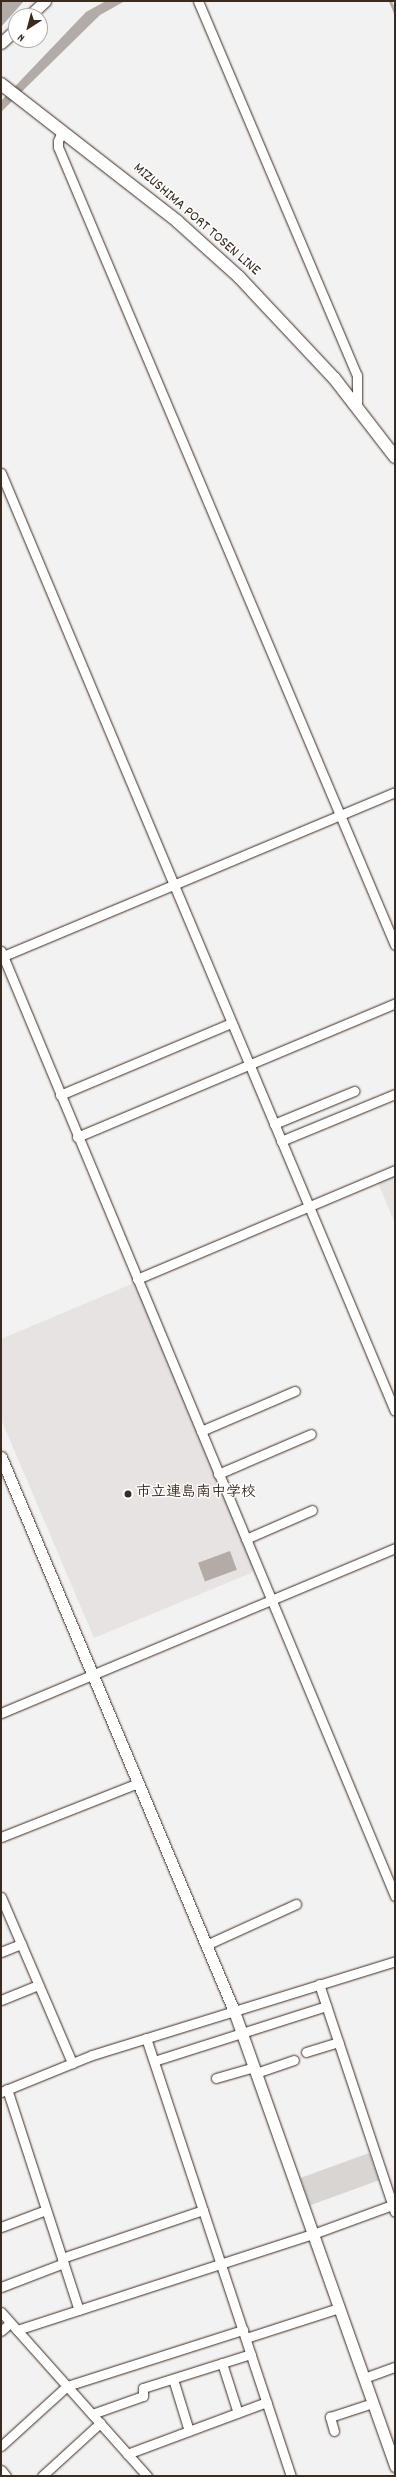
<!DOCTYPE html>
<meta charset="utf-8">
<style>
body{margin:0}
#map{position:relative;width:396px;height:2477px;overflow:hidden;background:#f3f2f2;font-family:Dekko,"Klee One",sans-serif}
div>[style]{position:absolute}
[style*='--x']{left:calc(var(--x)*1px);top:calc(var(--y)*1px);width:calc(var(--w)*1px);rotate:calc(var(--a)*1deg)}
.built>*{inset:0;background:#e6e3e2}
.green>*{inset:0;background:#d8d5d2;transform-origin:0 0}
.water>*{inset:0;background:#b2aba7;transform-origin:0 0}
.stream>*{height:3px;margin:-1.5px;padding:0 1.5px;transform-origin:1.5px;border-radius:1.5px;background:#b2aba7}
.roads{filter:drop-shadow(0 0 1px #3b2a1e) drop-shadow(0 0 1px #3b2a1e)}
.minor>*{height:9px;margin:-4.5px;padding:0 4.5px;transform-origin:4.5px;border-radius:4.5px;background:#fff}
.tertiary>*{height:11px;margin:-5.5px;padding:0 5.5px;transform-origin:5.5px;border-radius:5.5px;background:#fff}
.secondary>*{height:12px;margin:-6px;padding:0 6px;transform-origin:6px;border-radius:6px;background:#fff}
.dots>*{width:11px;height:11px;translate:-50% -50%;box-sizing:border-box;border:2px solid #fff;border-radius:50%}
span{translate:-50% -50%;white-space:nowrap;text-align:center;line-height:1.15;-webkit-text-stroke:3px #fff;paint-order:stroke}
.street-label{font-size:15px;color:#3b2a1e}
.poi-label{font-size:15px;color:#3b2a1e;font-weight:700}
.left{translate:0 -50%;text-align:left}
.frame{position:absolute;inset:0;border:2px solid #3b2a1e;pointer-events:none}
.north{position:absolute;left:8px;top:8px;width:40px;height:40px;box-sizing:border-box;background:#fff;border:1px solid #b1aaa5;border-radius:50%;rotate:216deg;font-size:11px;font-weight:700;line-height:16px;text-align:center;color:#3b2a1e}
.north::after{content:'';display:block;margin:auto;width:14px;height:18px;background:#3b2a1e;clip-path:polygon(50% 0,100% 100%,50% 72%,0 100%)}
</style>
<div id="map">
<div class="built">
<div style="clip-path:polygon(395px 1172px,395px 1224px,377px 1180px)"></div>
<div style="clip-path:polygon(134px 1283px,254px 1569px,251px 1573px,94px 1638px,1px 1419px,1px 1339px)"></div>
</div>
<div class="green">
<div style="left:369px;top:2153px;width:29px;height:73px;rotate:70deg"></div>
</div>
<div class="water">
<div style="clip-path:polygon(1px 1px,24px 1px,1px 27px)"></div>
<div style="clip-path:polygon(106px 1px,125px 1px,100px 15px,1px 112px,1px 101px,86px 12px)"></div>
<div style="left:230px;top:1551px;width:20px;height:34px;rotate:70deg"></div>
</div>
<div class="stream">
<div style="--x:390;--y:1;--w:13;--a:67"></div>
</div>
<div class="roads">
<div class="minor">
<div style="--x:198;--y:1;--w:406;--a:67"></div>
<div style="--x:357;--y:375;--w:30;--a:90"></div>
<div style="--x:62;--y:131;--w:11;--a:112"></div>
<div style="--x:58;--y:141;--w:6;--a:90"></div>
<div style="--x:58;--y:147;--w:866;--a:67.11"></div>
<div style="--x:1;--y:473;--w:1017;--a:67.22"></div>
<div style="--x:1;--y:951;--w:1024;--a:67.37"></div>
<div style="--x:1;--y:957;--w:427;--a:-22.7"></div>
<div style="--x:60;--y:1095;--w:186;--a:-22.8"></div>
<div style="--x:274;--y:1124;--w:87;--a:-22.4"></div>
<div style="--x:77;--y:1137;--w:345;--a:-22.8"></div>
<div style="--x:281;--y:1141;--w:123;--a:-22.4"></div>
<div style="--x:137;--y:1279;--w:280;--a:-22.9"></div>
<div style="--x:201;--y:1431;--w:102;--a:-23.1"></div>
<div style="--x:218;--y:1474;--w:101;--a:-23.3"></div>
<div style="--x:246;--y:1539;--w:72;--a:-23.7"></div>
<div style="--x:1;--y:1713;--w:427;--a:-22.7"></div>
<div style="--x:1;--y:1837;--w:147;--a:-21.5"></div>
<div style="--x:1;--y:1897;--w:181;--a:66.8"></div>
<div style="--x:206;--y:1945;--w:99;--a:-24.5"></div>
<div style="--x:1;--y:1952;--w:22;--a:-22"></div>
<div style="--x:319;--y:1984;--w:240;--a:71.6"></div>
<div style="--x:1;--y:2000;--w:40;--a:-22"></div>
<div style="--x:146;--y:2038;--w:461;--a:71.7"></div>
<div style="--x:306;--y:2052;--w:34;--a:-17"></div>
<div style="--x:154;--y:2061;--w:181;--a:-17.7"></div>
<div style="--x:256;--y:2073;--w:40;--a:-18.9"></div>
<div style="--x:216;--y:2078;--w:40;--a:-16"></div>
<div style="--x:7;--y:2089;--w:232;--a:72"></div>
<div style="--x:1;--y:2092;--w:98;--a:-22.1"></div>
<div style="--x:92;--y:2055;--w:317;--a:-17.2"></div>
<div style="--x:1;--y:2227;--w:48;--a:-20.7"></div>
<div style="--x:62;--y:2258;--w:149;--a:-18.8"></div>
<div style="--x:1;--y:2287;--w:67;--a:-20.9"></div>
<div style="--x:1;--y:2312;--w:220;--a:48.3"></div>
<div style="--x:17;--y:2330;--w:311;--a:-18"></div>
<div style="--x:313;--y:2234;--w:87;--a:-20.1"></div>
<div style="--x:1;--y:2331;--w:12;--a:-42"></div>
<div style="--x:246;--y:2338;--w:98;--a:-17.9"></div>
<div style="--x:222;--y:2363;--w:52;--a:72.3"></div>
<div style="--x:364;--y:2378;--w:33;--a:-20"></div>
<div style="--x:173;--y:2379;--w:54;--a:72.9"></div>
<div style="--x:92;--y:2414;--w:54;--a:-19.4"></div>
<div style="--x:143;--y:2396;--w:8;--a:-90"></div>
<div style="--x:143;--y:2388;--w:113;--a:-17.5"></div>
<div style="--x:334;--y:2431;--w:15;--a:-106"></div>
<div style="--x:330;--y:2417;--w:45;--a:-18"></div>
<div style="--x:1;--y:2446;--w:89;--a:-42.3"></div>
<div style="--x:67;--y:2386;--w:185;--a:-17.7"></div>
<div style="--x:127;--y:2454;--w:149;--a:-20.4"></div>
<div style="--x:1;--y:2470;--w:8;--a:50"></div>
<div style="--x:42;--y:2476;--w:79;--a:-42.4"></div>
</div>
<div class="tertiary">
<div style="--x:29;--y:16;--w:22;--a:-43"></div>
<div style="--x:1;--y:43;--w:21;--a:-43"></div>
<div style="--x:1;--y:1457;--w:601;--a:67.19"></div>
<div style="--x:234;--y:2011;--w:483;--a:70.5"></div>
</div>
<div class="secondary">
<div style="--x:1;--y:84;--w:224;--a:37.9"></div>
<div style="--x:178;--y:222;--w:82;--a:42"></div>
<div style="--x:239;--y:277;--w:139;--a:46.8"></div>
<div style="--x:334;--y:378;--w:100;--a:52.3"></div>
</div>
</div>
<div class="dots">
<div style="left:128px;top:1494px;background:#3b2a1e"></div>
</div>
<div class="street-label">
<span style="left:196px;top:220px;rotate:41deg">MIZUSHIMA PORT TOSEN LINE</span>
</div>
<div class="poi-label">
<span class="left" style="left:136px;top:1494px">市立連島南中学校</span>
</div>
<div class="frame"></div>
<div class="north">N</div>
</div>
